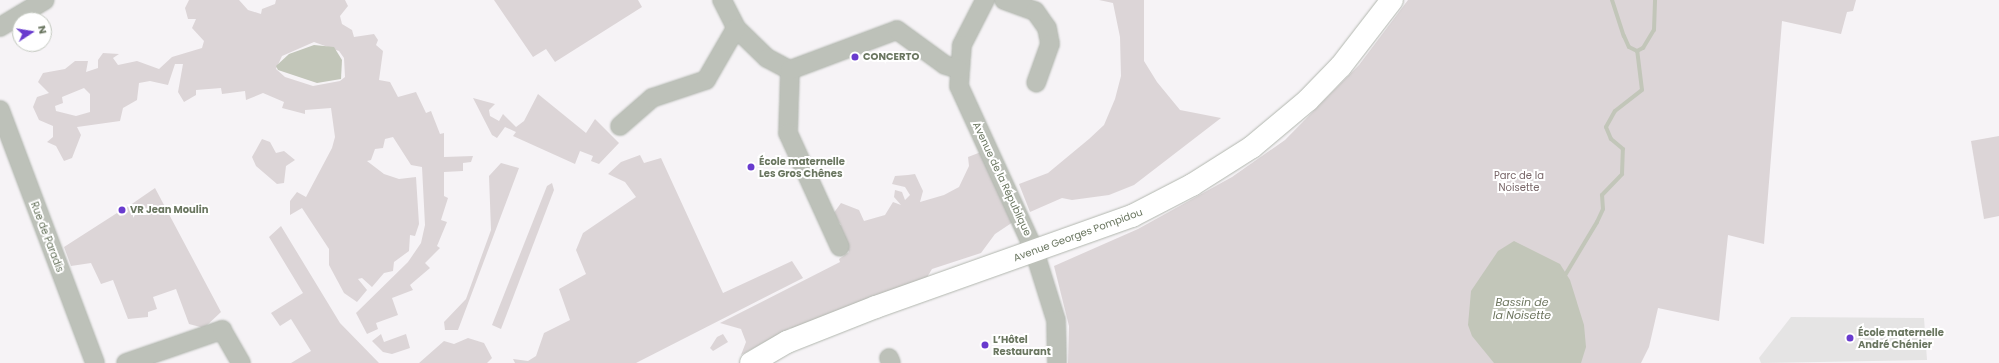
<!DOCTYPE html>
<meta charset="utf-8">
<style>
body{margin:0}
#map{position:relative;width:1999px;height:363px;overflow:hidden;background:#f6f3f6;font-family:Poppins,sans-serif}
div>[style]{position:absolute}
[style*='--x']{left:calc(var(--x)*1px);top:calc(var(--y)*1px);width:calc(var(--w)*1px);rotate:calc(var(--a)*1deg)}
.built>*{inset:0;background:#e5e4e4}
.green>*{inset:0;background:#dcd5d7}
.water>*{inset:0;background:#c2c6b9}
.stream>*{height:4px;margin:-2px;padding:0 2px;transform-origin:2px;border-radius:2px;background:#c2c6b9}
.roads{filter:drop-shadow(0 0 1px #b1b6ae) drop-shadow(0 0 1px #b1b6ae)}
.minor>*{height:18px;margin:-9px;padding:0 9px;transform-origin:9px;border-radius:9px;background:#bdc1b9}
.major>*{height:22px;margin:-11px;padding:0 11px;transform-origin:11px;border-radius:11px;background:#fff}
.dots>*{width:11px;height:11px;translate:-50% -50%;box-sizing:border-box;border:2px solid #fff;border-radius:50%}
span{translate:-50% -50%;white-space:nowrap;text-align:center;line-height:1.15;-webkit-text-stroke:4px #fff;paint-order:stroke}
.poi-label{font-size:10px;color:#6a7660;font-weight:700}
.left{translate:0 -50%;text-align:left}
.park-label{font-size:10px;color:#796769}
.street-label{font-size:10px;color:#6a7660}
.water-label{font-size:11px;color:#6e765f;font-style:italic}
.north{position:absolute;left:12px;top:12px;width:40px;height:40px;box-sizing:border-box;background:#fff;border:1px solid #c3c8bf;border-radius:50%;rotate:78deg;font-size:11px;font-weight:700;line-height:16px;text-align:center;color:#6a7660}
.north::after{content:'';display:block;margin:auto;width:14px;height:18px;background:#693bce;clip-path:polygon(50% 0,100% 100%,50% 72%,0 100%)}
</style>
<div id="map">
<div class="built">
<div style="clip-path:polygon(1791px 317px,1924px 318px,1927px 360px,1761px 363px,1759px 358px)"></div>
</div>
<div class="green">
<div style="clip-path:polygon(evenodd,189px 0,239px 0,248px 10px,261px 14px,262px 9px,275px 4px,276px 0,345px 0,348px 6px,340px 16px,342px 24px,352px 30px,354px 37px,374px 34px,378px 40px,376px 45px,383px 51px,379px 80px,390px 82px,398px 97px,416px 92px,426px 113px,431px 111px,440px 134px,444px 133px,444px 157px,473px 156px,471px 162px,463px 163px,463px 171px,444px 172px,444px 196px,448px 198px,441px 220px,447px 222px,437px 246px,440px 248px,425px 263px,430px 268px,410px 285px,413px 290px,392px 298px,398px 315px,376px 323px,378px 329px,367px 334px,356px 313px,408px 262px,421px 243px,425px 225px,422px 167px,411px 165px,393px 137px,385px 139px,383px 148px,375px 149px,371px 160px,367px 161px,384px 174px,399px 179px,416px 177px,419px 224px,415px 236px,410px 235px,409px 251px,394px 262px,393px 271px,384px 273px,372px 287px,362px 278px,358px 279px,367px 290px,357px 302px,344px 293px,329px 265px,329px 249px,302px 208px,290px 215px,290px 201px,297px 192px,306px 197px,332px 148px,335px 137px,331px 108px,305px 110px,305px 114px,282px 108px,284px 102px,263px 93px,246px 100px,245px 91px,222px 94px,221px 88px,196px 90px,196px 95px,184px 102px,178px 92px,183px 64px,175px 64px,168px 85px,150px 81px,139px 83px,137px 100px,123px 108px,120px 121px,77px 127px,81px 135px,72px 158px,64px 161px,56px 146px,47px 142px,53px 137px,53px 126px,39px 120px,33px 107px,37px 97px,49px 93px,38px 82px,43px 73px,65px 69px,75px 61px,88px 61px,86px 72px,98px 68px,98px 60px,103px 53px,119px 54px,113px 58px,118px 65px,137px 61px,159px 69px,172px 57px,202px 48px,204px 41px,192px 28px,196px 19px,188px 19px,185px 8px,189px 0,314px 42px,339px 51px,344px 58px,345px 77px,340px 81px,313px 86px,285px 77px,276px 69px,282px 56px,314px 42px,189px 0,84px 88px,90px 94px,90px 112px,76px 116px,56px 111px,55px 106px,63px 103px,62px 97px,84px 88px)"></div>
<div style="clip-path:polygon(494px 0,638px 0,642px 7px,555px 62px,546px 49px,533px 57px)"></div>
<div style="clip-path:polygon(1099px 0,1144px 0,1144px 61px,1157px 82px,1180px 110px,1221px 118px,1134px 185px,1109px 195px,1072px 200px,1062px 198px,1030px 212px,1019px 184px,1048px 173px,1089px 139px,1104px 125px,1115px 99px,1121px 76px,1120px 37px,1113px 3px)"></div>
<div style="clip-path:polygon(1408px 0,1856px 0,1853px 11px,1847px 12px,1841px 34px,1782px 21px,1764px 244px,1728px 235px,1719px 321px,1658px 308px,1649px 347px,1641px 363px,1068px 363px,1069px 326px,1054px 266px,1138px 229px,1232px 177px,1285px 140px,1359px 65px)"></div>
<div style="clip-path:polygon(538px 94px,586px 133px,595px 119px,619px 143px,599px 164px,591px 161px,593px 156px,580px 151px,575px 164px,513px 136px,516px 132px,505px 127px,497px 138px,492px 135px,473px 98px,495px 104px,489px 110px,490px 116px,499px 121px,503px 114px,516px 127px,524px 121px)"></div>
<div style="clip-path:polygon(1999px 136px,1999px 216px,1984px 219px,1971px 141px)"></div>
<div style="clip-path:polygon(262px 139px,270px 142px,276px 153px,284px 151px,295px 160px,286px 166px,284px 183px,277px 184px,256px 166px,252px 157px)"></div>
<div style="clip-path:polygon(981px 152px,1001px 186px,1000px 198px,1013px 222px,995px 234px,981px 253px,932px 269px,926px 279px,797px 330px,790px 328px,741px 355px,746px 342px,741px 329px,720px 323px,840px 262px,839px 259px,849px 252px,836px 225px,841px 225px,833px 214px,841px 203px,859px 210px,864px 221px,885px 215px,893px 202px,901px 205px,894px 197px,895px 190px,902px 192px,905px 200px,910px 195px,905px 187px,892px 184px,895px 176px,908px 175px,915px 174px,923px 191px,920px 202px,944px 195px,959px 187px,969px 166px,968px 157px)"></div>
<div style="clip-path:polygon(640px 155px,644px 163px,661px 158px,723px 293px,792px 261px,803px 278px,636px 363px,515px 363px,513px 359px,528px 361px,536px 356px,544px 333px,570px 320px,559px 289px,586px 274px,576px 250px,583px 233px,636px 197px,625px 182px,608px 174px,621px 162px)"></div>
<div style="clip-path:polygon(501px 163px,519px 168px,458px 330px,445px 330px,444px 322px,466px 299px,491px 230px,489px 176px)"></div>
<div style="clip-path:polygon(552px 183px,554px 190px,501px 329px,492px 325px,547px 186px)"></div>
<div style="clip-path:polygon(155px 188px,221px 312px,204px 328px,189px 324px,176px 289px,153px 297px,157px 309px,148px 312px,148px 317px,128px 319px,113px 280px,101px 284px,91px 263px,71px 266px,64px 247px,117px 213px,120px 216px,128px 212px,126px 208px)"></div>
<div style="clip-path:polygon(281px 226px,340px 323px,379px 363px,291px 363px,311px 351px,291px 319px,280px 326px,271px 313px,303px 293px,269px 237px)"></div>
<div style="clip-path:polygon(381px 334px,384px 342px,406px 334px,410px 348px,392px 354px,383px 352px,372px 341px)"></div>
<div style="clip-path:polygon(723px 334px,728px 342px,713px 351px,710px 348px,717px 337px)"></div>
<div style="clip-path:polygon(468px 338px,484px 343px,492px 358px,487px 363px,419px 363px,444px 341px,454px 344px)"></div>
</div>
<div class="water">
<div style="clip-path:polygon(314px 45px,334px 47px,342px 60px,341px 79px,317px 83px,278px 70px,276px 66px,289px 54px)"></div>
<div style="clip-path:polygon(1514px 241px,1560px 264px,1570px 280px,1584px 325px,1586px 347px,1581px 363px,1494px 363px,1472px 336px,1468px 325px,1471px 291px,1498px 251px)"></div>
</div>
<div class="stream">
<div style="--x:1612;--y:0;--w:38;--a:72"></div>
<div style="--x:1624;--y:36;--w:12;--a:66"></div>
<div style="--x:1629;--y:47;--w:9;--a:27"></div>
<div style="--x:1564;--y:277;--w:64;--a:-59"></div>
<div style="--x:1597;--y:222;--w:14;--a:-65"></div>
<div style="--x:1603;--y:209;--w:14;--a:-94"></div>
<div style="--x:1602;--y:195;--w:29;--a:-46"></div>
<div style="--x:1622;--y:174;--w:25;--a:-88"></div>
<div style="--x:1623;--y:149;--w:16;--a:-140"></div>
<div style="--x:1611;--y:139;--w:13;--a:-113"></div>
<div style="--x:1606;--y:127;--w:18;--a:-61"></div>
<div style="--x:1615;--y:111;--w:34;--a:-38"></div>
<div style="--x:1642;--y:90;--w:39;--a:-97"></div>
<div style="--x:1637;--y:51;--w:7;--a:-27"></div>
<div style="--x:1643;--y:48;--w:21;--a:-59"></div>
<div style="--x:1654;--y:30;--w:30;--a:-88"></div>
</div>
<div class="roads">
<div class="minor">
<div style="--x:722;--y:0;--w:31;--a:63"></div>
<div style="--x:736;--y:28;--w:43;--a:44.1"></div>
<div style="--x:767;--y:58;--w:26;--a:28"></div>
<div style="--x:985;--y:0;--w:51;--a:117.1"></div>
<div style="--x:962;--y:45;--w:41;--a:94.2"></div>
<div style="--x:959;--y:86;--w:180;--a:65.4"></div>
<div style="--x:1034;--y:250;--w:73;--a:72.6"></div>
<div style="--x:1056;--y:320;--w:43;--a:88.7"></div>
<div style="--x:1004;--y:0;--w:33;--a:20"></div>
<div style="--x:1035;--y:11;--w:21;--a:55"></div>
<div style="--x:1047;--y:28;--w:16;--a:79"></div>
<div style="--x:1050;--y:44;--w:41;--a:109.7"></div>
<div style="--x:0;--y:27;--w:52;--a:-31"></div>
<div style="--x:790;--y:70;--w:63;--a:91.8"></div>
<div style="--x:788;--y:133;--w:125;--a:65.5"></div>
<div style="--x:790;--y:70;--w:114;--a:-20.5"></div>
<div style="--x:897;--y:30;--w:59;--a:36.1"></div>
<div style="--x:945;--y:65;--w:14;--a:17"></div>
<div style="--x:0;--y:110;--w:270;--a:69.4"></div>
<div style="--x:620;--y:126;--w:43;--a:-41.2"></div>
<div style="--x:652;--y:98;--w:57;--a:-18.4"></div>
<div style="--x:706;--y:80;--w:60;--a:-60"></div>
<div style="--x:889;--y:358;--w:5;--a:68"></div>
<div style="--x:126;--y:363;--w:102;--a:-19"></div>
<div style="--x:222;--y:330;--w:38;--a:60"></div>
</div>
<div class="major">
<div style="--x:751;--y:363;--w:42;--a:-30.3"></div>
<div style="--x:787;--y:342;--w:96;--a:-21.5"></div>
<div style="--x:876;--y:307;--w:272;--a:-19.6"></div>
<div style="--x:1132;--y:216;--w:68;--a:-27.3"></div>
<div style="--x:1192;--y:185;--w:71;--a:-32.3"></div>
<div style="--x:1252;--y:147;--w:73;--a:-40"></div>
<div style="--x:1308;--y:100;--w:47;--a:-45.9"></div>
<div style="--x:1341;--y:66;--w:83;--a:-52.3"></div>
</div>
</div>
<div class="dots">
<div style="left:855px;top:57px;background:#693bce"></div>
<div style="left:751px;top:167px;background:#693bce"></div>
<div style="left:122px;top:210px;background:#693bce"></div>
<div style="left:1850px;top:338px;background:#693bce"></div>
<div style="left:985px;top:345px;background:#693bce"></div>
</div>
<div class="poi-label">
<span class="left" style="left:863px;top:57px">CONCERTO</span>
<span class="left" style="left:759px;top:167px">École maternelle<br>Les Gros Chênes</span>
<span class="left" style="left:130px;top:210px">VR Jean Moulin</span>
<span class="left" style="left:1858px;top:338px">École maternelle<br>André Chénier</span>
<span class="left" style="left:993px;top:345px">L’Hôtel<br>Restaurant</span>
</div>
<div class="park-label">
<span style="left:1519px;top:181px">Parc de la<br>Noisette</span>
</div>
<div class="street-label">
<span style="left:1002px;top:179px;rotate:65deg">Avenue de la République</span>
<span style="left:1078px;top:235px;rotate:-20deg">Avenue Georges Pompidou</span>
<span style="left:47px;top:237px;rotate:69deg">Rue de Paradis</span>
</div>
<div class="water-label">
<span style="left:1522px;top:309px">Bassin de<br>la Noisette</span>
</div>
<div class="north">N</div>
</div>
